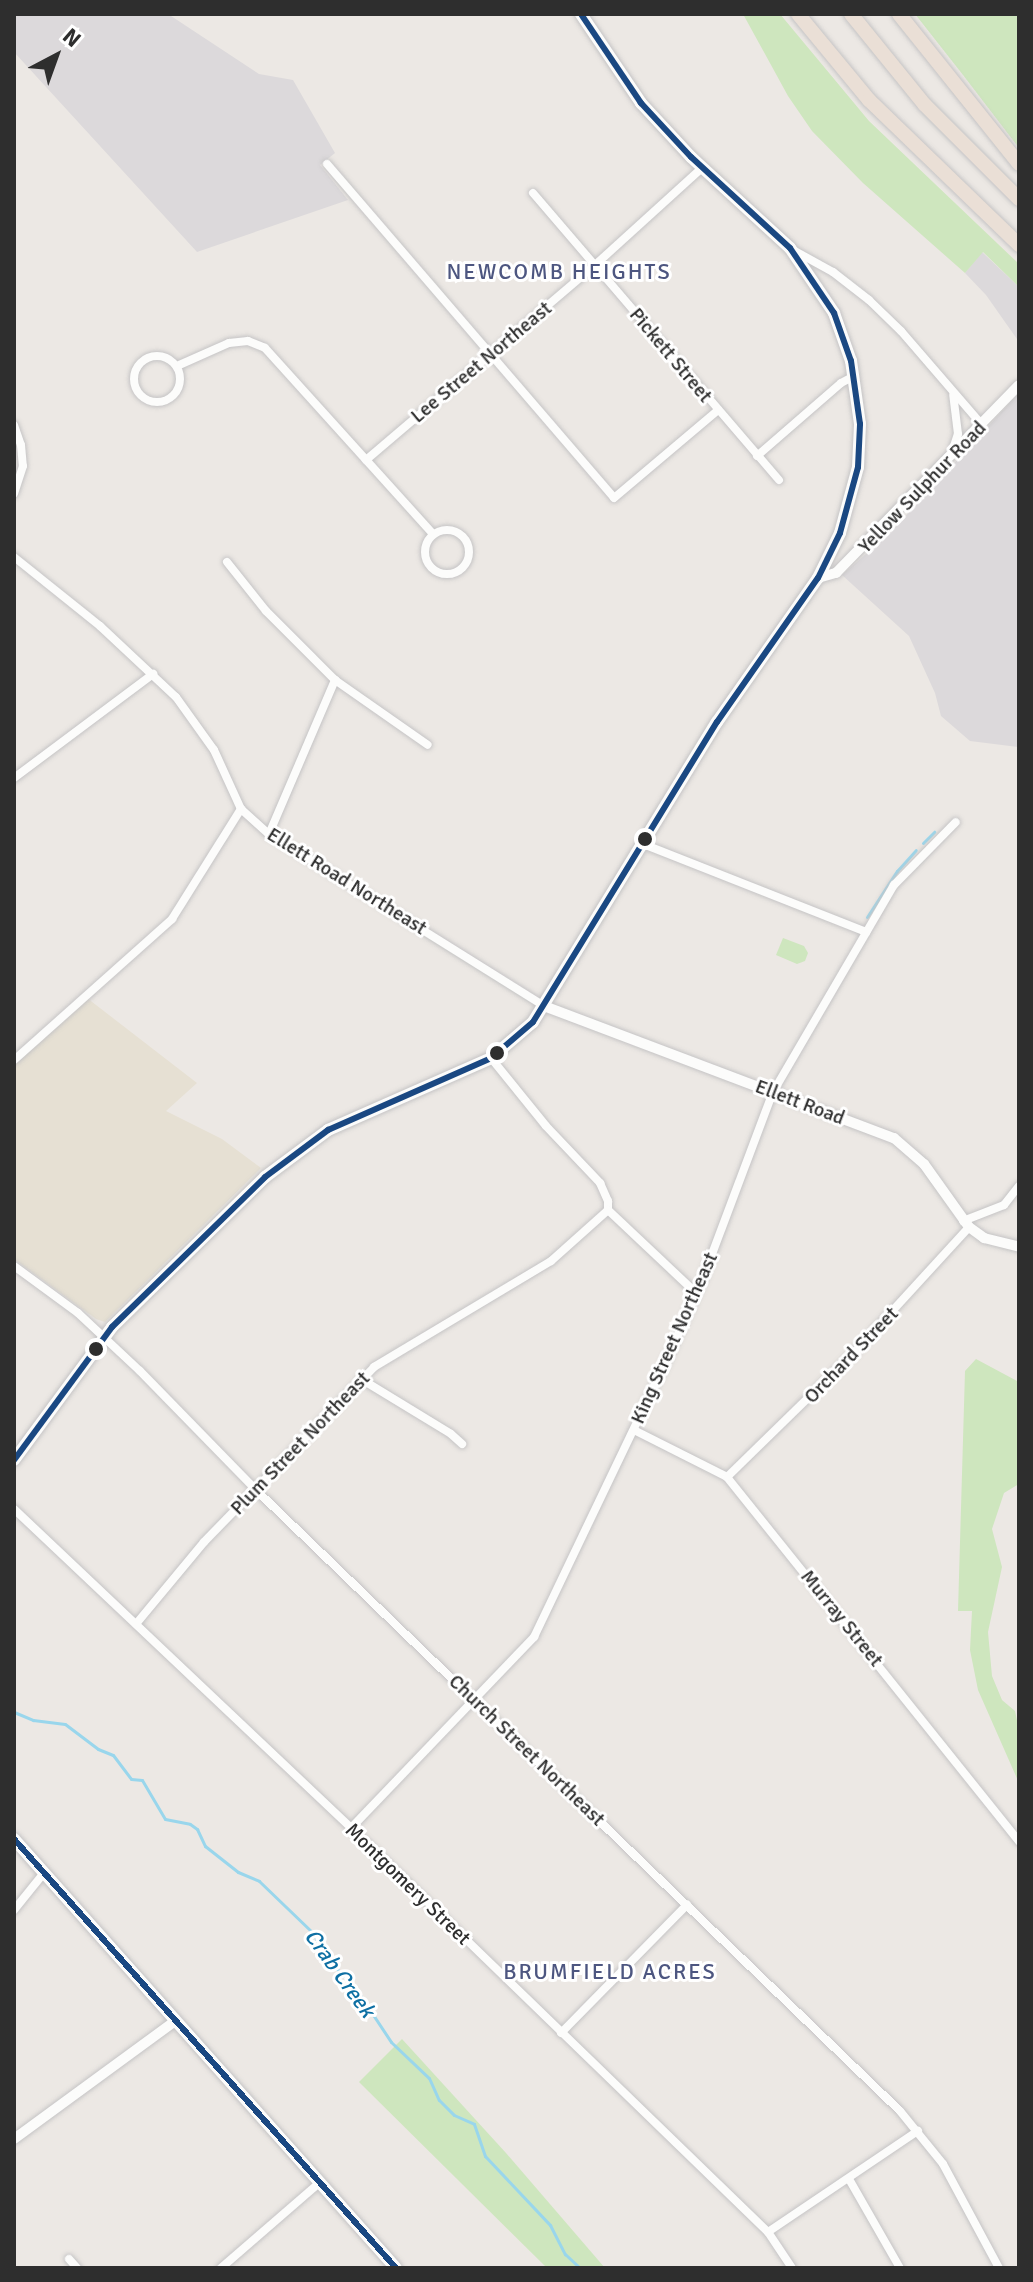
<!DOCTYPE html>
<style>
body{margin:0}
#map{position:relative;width:1033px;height:2282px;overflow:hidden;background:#ece8e4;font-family:Signika,sans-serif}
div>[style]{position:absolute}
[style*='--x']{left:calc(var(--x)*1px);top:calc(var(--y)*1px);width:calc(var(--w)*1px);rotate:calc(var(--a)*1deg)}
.industrial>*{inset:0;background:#dcd9db}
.education>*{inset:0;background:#e6e0d3}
.green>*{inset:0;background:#cee6be}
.stream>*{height:3px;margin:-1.5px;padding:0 1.5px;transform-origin:1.5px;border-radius:1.5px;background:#99d6ec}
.roads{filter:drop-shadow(0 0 2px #c5c4c5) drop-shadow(0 0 2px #c5c4c5)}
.minor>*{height:8px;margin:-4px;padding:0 4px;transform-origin:4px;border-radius:4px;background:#fcfcfb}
.minor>.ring{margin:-4px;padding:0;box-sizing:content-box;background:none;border:8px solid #fcfcfb;border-radius:50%}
.tertiary>*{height:10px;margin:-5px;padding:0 5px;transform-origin:5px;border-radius:5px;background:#fcfcfb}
.secondary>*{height:12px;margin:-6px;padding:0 6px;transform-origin:6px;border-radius:6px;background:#fcfcfb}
.motorway>*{height:14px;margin:-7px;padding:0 7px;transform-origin:7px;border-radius:7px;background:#eadfd6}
.bus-1>*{height:6px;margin:-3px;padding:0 3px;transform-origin:3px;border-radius:3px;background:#1a4882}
.dots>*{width:22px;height:22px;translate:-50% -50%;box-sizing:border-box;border:4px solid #fff;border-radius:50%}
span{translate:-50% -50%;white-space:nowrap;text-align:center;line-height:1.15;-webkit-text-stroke:6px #fff;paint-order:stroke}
.street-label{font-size:20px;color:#2e2e2e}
.neighbourhood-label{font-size:22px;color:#4d5680;letter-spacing:2px}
.water-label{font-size:22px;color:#0d6fa3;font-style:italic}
.frame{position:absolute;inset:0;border:16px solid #2e2e2e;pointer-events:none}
.north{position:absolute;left:16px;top:16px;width:80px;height:80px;-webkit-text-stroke:6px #fff;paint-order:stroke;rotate:41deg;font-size:22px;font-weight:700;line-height:32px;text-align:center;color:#2e2e2e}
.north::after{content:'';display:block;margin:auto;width:28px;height:36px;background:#2e2e2e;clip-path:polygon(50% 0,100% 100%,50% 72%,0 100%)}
</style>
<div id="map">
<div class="industrial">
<div style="clip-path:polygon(14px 14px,168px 14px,259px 74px,293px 80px,335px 153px,320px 165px,348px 200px,197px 252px,14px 52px)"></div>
<div style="clip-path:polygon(982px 252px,1019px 287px,1019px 342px,986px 295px,965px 273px)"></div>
<div style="clip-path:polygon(1019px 393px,1019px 747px,970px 741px,941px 716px,935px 693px,909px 636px,842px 575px,889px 534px)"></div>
</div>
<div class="education">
<div style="clip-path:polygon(87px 998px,197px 1083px,166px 1111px,222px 1139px,261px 1168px,105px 1322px,96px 1319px,14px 1259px,14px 1064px)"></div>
</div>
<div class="green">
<div style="clip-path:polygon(743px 14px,780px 14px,869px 121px,1019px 264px,1019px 287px,983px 252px,965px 273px,863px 183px,812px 131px,788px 96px)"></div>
<div style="clip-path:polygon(915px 14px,1019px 14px,1019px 148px,963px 75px)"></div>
<div style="clip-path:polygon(783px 938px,804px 946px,808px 953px,805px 961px,797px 964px,776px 955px)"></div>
<div style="clip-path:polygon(976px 1359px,1019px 1382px,1019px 1484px,1004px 1493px,992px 1529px,1002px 1567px,988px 1632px,992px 1676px,1002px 1700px,1015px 1711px,1019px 1730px,1019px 1783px,978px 1690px,970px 1650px,972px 1611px,958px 1611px,965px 1371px)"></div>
<div style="clip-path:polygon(402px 2039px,506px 2153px,605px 2268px,547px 2268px,359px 2082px)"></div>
</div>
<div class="stream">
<div style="--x:923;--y:843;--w:16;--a:-45"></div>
<div style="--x:867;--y:917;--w:55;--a:-56.9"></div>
<div style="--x:897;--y:871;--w:28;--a:-48"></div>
<div style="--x:14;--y:1712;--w:21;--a:23"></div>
<div style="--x:33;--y:1720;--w:32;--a:7"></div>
<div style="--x:65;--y:1724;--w:41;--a:37.1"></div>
<div style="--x:98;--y:1749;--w:16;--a:22"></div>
<div style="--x:113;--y:1755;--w:30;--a:53"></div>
<div style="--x:131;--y:1779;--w:11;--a:5"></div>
<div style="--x:142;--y:1780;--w:45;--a:59.5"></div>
<div style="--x:165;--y:1819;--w:25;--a:11"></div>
<div style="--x:190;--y:1824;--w:9;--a:36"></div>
<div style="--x:197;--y:1829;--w:19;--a:65"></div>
<div style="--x:205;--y:1846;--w:42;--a:38.2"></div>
<div style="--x:238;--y:1872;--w:23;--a:23"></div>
<div style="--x:259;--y:1881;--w:75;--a:43.9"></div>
<div style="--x:313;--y:1933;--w:30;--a:62"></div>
<div style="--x:327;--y:1959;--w:38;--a:45"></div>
<div style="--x:354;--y:1986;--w:67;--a:56.5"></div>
<div style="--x:391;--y:2042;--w:52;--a:43.5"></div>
<div style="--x:429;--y:2078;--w:24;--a:66"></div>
<div style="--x:439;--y:2100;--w:21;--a:45"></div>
<div style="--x:454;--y:2115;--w:22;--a:24"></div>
<div style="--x:474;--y:2124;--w:34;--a:71"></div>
<div style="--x:485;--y:2156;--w:95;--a:46.7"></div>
<div style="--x:550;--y:2225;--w:33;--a:63"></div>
<div style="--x:565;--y:2254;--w:21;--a:43"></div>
</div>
<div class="roads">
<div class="minor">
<div style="--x:327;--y:164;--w:440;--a:49.3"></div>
<div style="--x:614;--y:498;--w:136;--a:-40.2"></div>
<div style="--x:533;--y:193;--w:378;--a:49.4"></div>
<div style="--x:793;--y:250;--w:46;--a:28.8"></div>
<div style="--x:833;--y:272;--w:46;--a:37.9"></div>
<div style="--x:869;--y:300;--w:45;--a:44.1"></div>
<div style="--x:901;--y:331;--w:124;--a:49.2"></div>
<div class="ring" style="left:134px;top:356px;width:38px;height:38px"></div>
<div style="--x:177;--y:366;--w:57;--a:-23.9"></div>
<div style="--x:229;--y:343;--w:19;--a:-6"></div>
<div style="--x:248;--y:341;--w:18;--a:22"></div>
<div style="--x:265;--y:348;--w:251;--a:47.9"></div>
<div style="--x:14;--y:425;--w:21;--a:71"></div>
<div style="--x:21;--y:445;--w:21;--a:85"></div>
<div style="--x:23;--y:466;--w:29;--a:108"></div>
<div style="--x:952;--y:452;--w:19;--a:-72"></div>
<div style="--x:958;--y:434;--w:39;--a:-97"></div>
<div style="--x:757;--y:456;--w:111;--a:-41"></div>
<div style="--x:841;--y:383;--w:15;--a:-28"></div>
<div style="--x:366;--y:460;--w:301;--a:-40.4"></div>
<div style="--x:595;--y:265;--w:144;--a:-42.2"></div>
<div class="ring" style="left:425px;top:530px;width:36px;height:36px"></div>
<div style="--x:14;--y:557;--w:110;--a:38.7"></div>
<div style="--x:100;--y:626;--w:104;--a:43.1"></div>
<div style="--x:176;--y:697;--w:65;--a:54.4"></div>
<div style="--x:214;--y:750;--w:65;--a:65.4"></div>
<div style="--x:241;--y:809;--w:38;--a:42"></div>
<div style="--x:269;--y:834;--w:324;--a:32"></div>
<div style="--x:227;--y:562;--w:63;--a:51.5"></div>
<div style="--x:266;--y:611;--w:98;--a:45"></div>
<div style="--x:335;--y:680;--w:113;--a:35"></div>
<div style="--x:14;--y:778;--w:174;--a:-36.8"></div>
<div style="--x:269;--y:834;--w:168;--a:-66.8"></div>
<div style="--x:643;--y:844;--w:240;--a:21.5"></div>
<div style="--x:491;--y:1058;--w:87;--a:51"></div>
<div style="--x:546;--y:1126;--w:79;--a:46.5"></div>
<div style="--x:600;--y:1183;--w:20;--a:66"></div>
<div style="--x:608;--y:1201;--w:9;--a:90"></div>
<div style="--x:608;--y:1210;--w:121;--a:43.3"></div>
<div style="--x:14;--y:1060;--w:212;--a:-41.7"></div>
<div style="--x:172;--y:919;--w:130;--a:-57.9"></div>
<div style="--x:963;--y:1221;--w:44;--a:-21.3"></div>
<div style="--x:1004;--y:1205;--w:24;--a:-52"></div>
<div style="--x:14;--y:1266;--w:79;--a:36.3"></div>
<div style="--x:78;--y:1313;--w:85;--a:43.1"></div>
<div style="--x:140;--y:1371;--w:165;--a:45.7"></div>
<div style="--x:255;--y:1489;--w:896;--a:43.96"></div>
<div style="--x:900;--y:2111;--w:68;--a:50.9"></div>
<div style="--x:943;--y:2164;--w:118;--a:61.7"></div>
<div style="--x:361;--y:1379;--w:105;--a:31.4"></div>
<div style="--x:451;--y:1434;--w:15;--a:42"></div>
<div style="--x:634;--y:1430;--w:104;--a:26.8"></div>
<div style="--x:727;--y:1477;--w:467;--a:51.3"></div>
<div style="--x:727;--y:1477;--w:173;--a:-44.3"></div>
<div style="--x:851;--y:1356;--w:175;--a:-47.5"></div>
<div style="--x:14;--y:1509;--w:464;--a:43.4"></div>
<div style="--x:351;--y:1828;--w:581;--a:44.09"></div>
<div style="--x:768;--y:2232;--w:43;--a:56.3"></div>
<div style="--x:136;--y:1624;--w:107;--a:-50.3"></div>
<div style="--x:204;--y:1542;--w:244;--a:-45.8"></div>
<div style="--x:374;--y:1367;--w:206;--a:-30.9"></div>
<div style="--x:551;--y:1261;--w:76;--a:-41.8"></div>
<div style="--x:351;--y:1828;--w:265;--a:-46.2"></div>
<div style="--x:534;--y:1637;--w:305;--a:-64.4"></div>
<div style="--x:666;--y:1362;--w:92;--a:-66.2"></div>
<div style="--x:703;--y:1278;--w:199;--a:-69.4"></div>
<div style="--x:773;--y:1092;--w:240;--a:-59.7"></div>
<div style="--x:894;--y:885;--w:88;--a:-45.5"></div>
<div style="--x:14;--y:1910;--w:48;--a:-51"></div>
<div style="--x:561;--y:2033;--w:180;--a:-45.5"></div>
<div style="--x:849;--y:2179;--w:103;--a:60.2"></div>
<div style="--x:768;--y:2232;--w:181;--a:-34"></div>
<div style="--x:69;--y:2259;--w:12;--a:48"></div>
<div style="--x:221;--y:2268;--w:130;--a:-40.9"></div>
</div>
<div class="tertiary">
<div style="--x:818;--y:578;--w:19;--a:-16"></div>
<div style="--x:836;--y:573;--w:262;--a:-45.8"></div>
<div style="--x:544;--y:1006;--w:374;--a:20.7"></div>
<div style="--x:894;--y:1138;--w:40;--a:41"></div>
<div style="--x:924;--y:1164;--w:77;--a:54.5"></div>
<div style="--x:969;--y:1227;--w:19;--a:36"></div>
<div style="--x:984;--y:1238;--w:36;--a:14"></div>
<div style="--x:14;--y:2139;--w:198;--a:-36.2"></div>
</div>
<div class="secondary">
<div style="--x:14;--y:1460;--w:165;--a:-53.6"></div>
<div style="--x:112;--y:1327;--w:214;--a:-44.4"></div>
<div style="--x:265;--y:1177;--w:79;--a:-36.7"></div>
<div style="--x:328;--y:1130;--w:178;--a:-23.8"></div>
<div style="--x:491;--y:1058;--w:55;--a:-40.6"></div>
<div style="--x:533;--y:1022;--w:352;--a:-58.5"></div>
<div style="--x:717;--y:722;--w:176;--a:-55"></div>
<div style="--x:818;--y:578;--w:50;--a:-63.9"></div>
<div style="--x:840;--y:533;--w:68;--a:-74.7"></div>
<div style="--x:858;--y:467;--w:43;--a:-87.3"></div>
<div style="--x:860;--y:424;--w:64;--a:-98.1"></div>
<div style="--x:851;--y:361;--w:51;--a:-109.5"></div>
<div style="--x:834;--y:313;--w:78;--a:-124.1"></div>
<div style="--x:790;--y:248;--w:134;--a:-137.4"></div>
<div style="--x:691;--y:157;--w:74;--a:-132.8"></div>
<div style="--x:641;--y:103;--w:107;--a:-124"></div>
<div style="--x:14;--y:1839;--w:574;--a:48.32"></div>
</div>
<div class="motorway">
<div style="--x:798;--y:14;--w:112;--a:50.5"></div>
<div style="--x:869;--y:100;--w:209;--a:44"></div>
<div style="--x:851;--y:14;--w:117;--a:50.9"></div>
<div style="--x:925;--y:105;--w:133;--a:45"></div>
<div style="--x:899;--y:14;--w:192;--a:51.3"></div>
</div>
</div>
<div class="bus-1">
<div style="--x:14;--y:1460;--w:165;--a:-53.6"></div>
<div style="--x:112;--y:1327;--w:214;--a:-44.4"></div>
<div style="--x:265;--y:1177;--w:79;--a:-36.7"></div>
<div style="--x:328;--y:1130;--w:178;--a:-23.8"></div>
<div style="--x:491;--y:1058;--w:55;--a:-40.6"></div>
<div style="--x:533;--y:1022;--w:352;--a:-58.5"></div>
<div style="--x:717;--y:722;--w:176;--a:-55"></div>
<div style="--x:818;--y:578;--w:50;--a:-63.9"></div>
<div style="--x:840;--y:533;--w:68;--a:-74.7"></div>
<div style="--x:858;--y:467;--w:43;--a:-87.3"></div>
<div style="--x:860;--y:424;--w:64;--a:-98.1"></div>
<div style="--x:851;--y:361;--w:51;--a:-109.5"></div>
<div style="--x:834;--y:313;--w:78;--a:-124.1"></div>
<div style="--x:790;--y:248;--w:134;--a:-137.4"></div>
<div style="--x:691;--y:157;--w:74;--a:-132.8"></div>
<div style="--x:641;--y:103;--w:107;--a:-124"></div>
<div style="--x:14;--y:1839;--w:574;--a:48.32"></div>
</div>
<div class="dots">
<div style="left:645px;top:839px;background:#2e2e2e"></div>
<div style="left:497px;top:1053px;background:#2e2e2e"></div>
<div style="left:96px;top:1349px;background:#2e2e2e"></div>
</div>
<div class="street-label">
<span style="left:671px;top:355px;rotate:50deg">Pickett Street</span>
<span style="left:481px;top:362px;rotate:-40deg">Lee Street Northeast</span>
<span style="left:922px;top:487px;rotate:-46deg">Yellow Sulphur Road</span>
<span style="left:347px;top:881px;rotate:32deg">Ellett Road Northeast</span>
<span style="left:800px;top:1102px;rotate:21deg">Ellett Road</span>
<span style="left:674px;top:1338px;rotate:-66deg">King Street Northeast</span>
<span style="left:851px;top:1355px;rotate:-46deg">Orchard Street</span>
<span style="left:300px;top:1443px;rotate:-46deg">Plum Street Northeast</span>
<span style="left:842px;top:1618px;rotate:51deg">Murray Street</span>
<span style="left:527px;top:1750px;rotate:44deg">Church Street Northeast</span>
<span style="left:408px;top:1884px;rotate:44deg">Montgomery Street</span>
</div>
<div class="neighbourhood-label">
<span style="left:559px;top:272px">NEWCOMB HEIGHTS</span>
<span style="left:610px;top:1972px">BRUMFIELD ACRES</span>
</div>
<div class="water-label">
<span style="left:340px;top:1973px;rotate:54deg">Crab Creek</span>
</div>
<div class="frame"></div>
<div class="north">N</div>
</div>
